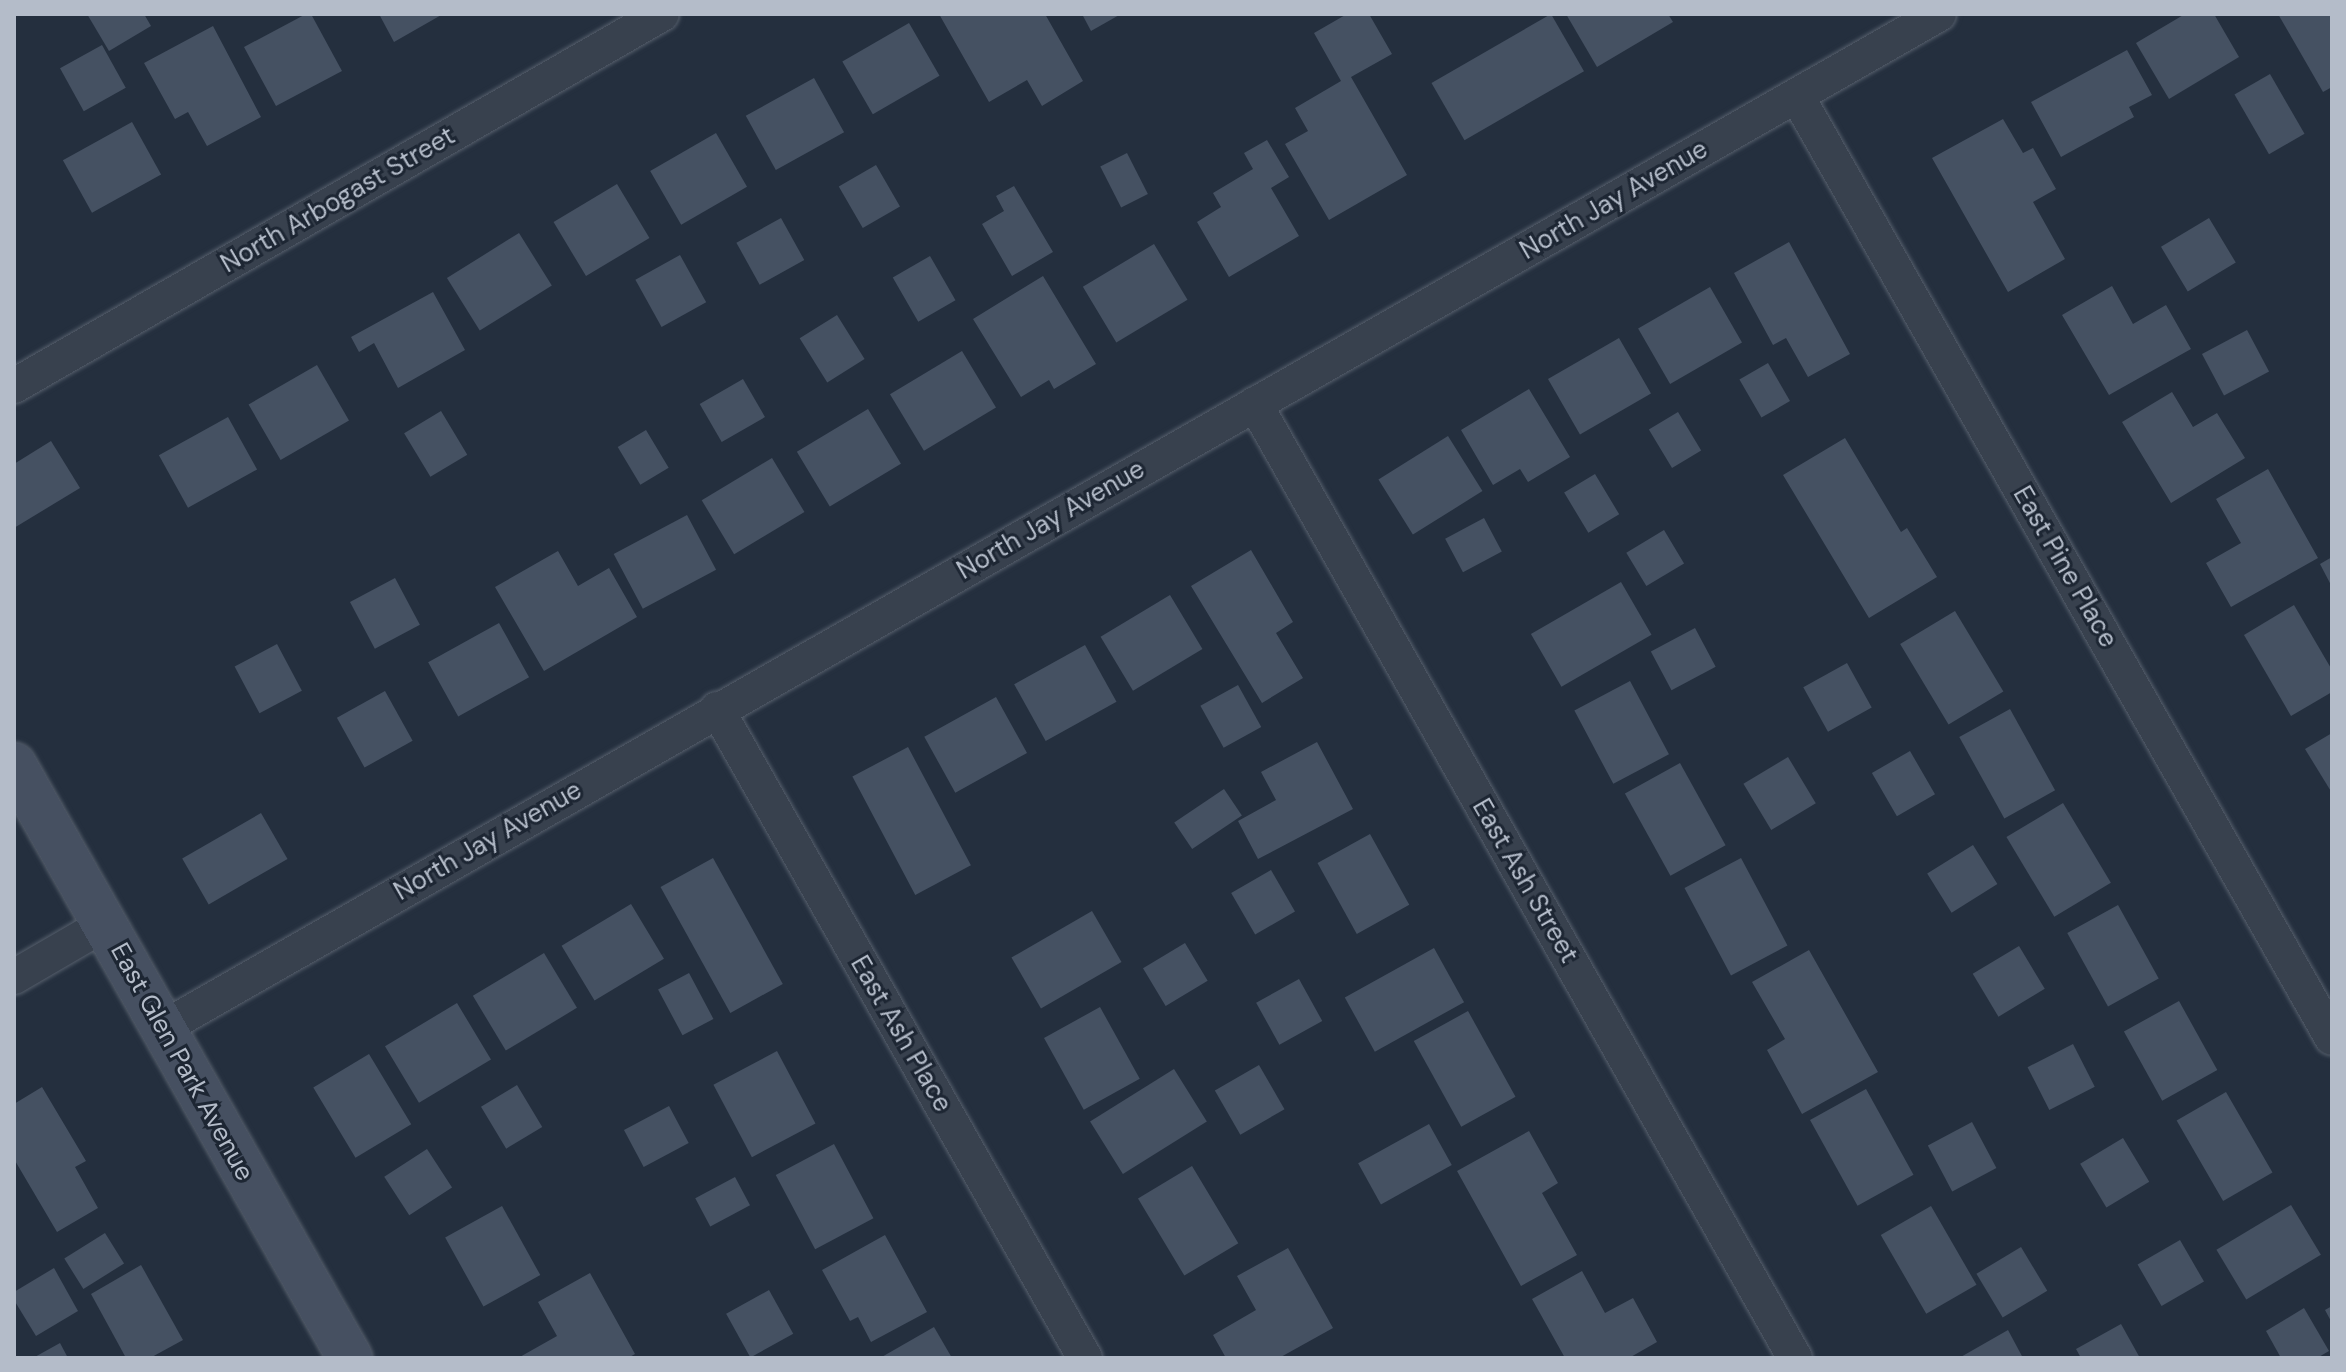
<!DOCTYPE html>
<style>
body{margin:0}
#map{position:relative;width:2346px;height:1372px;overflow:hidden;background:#242f3e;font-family:"DM Sans",sans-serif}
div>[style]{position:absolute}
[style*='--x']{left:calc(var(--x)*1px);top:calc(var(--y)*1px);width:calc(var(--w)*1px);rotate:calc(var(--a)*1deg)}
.building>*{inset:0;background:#455162;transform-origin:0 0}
.roads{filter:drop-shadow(0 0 2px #565f6c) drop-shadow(0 0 2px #565f6c)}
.street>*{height:34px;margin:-17px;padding:0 17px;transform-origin:17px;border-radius:17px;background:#38414e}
.secondary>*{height:44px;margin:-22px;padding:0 22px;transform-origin:22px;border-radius:22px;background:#465061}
span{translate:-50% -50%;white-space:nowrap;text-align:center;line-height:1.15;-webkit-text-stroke:6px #1d2633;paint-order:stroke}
.street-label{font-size:26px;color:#b4bcc9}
.frame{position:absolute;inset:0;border:16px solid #b4bcc9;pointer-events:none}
</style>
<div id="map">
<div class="building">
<div style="clip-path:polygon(87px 14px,144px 14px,151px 26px,109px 51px)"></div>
<div style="clip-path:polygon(306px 14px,311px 14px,342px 71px,276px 106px,244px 47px)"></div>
<div style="clip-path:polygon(379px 14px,443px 14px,394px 42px)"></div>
<div style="clip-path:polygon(939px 14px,1045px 14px,1083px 81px,1042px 106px,1027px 80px,989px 102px)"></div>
<div style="clip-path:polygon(1082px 14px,1121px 14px,1091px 31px)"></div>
<div style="clip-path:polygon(1347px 14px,1369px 14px,1392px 54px,1351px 77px,1407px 175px,1329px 220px,1285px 144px,1308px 131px,1295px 108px,1341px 81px,1314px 33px)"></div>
<div style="left:1551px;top:14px;width:66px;height:138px;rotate:60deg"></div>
<div style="clip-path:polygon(1566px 14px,1668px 14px,1673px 22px,1597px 67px)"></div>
<div style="clip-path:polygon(2185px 14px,2214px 14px,2239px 57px,2169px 99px,2136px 43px)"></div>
<div style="clip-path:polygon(2278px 14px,2332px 14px,2332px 87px,2323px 92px)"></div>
<div style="left:909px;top:23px;width:61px;height:77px;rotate:60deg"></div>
<div style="clip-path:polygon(213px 26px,261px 117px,207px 146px,188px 112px,175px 119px,144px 63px)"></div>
<div style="left:102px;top:45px;width:49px;height:48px;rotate:61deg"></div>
<div style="clip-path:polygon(2127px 50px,2152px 95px,2129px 107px,2134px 117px,2061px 157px,2031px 102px)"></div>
<div style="left:2270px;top:74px;width:69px;height:41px;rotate:60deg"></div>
<div style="left:814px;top:78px;width:62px;height:78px;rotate:61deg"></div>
<div style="clip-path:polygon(2003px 119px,2023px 153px,2033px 148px,2056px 189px,2033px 202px,2065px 259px,2008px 292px,1932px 158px)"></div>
<div style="left:132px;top:122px;width:60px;height:79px;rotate:61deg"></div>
<div style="left:716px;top:133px;width:62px;height:76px;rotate:60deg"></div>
<div style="clip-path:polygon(1267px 140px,1289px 177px,1271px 188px,1299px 236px,1229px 277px,1197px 222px,1221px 207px,1213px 193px,1253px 169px,1244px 153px)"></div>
<div style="left:1127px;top:153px;width:46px;height:30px;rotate:63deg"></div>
<div style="left:876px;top:165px;width:48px;height:43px;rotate:60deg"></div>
<div style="left:617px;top:184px;width:63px;height:74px;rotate:59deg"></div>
<div style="clip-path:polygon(1014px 186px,1053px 252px,1012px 276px,982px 224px,1004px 211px,996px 196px)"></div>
<div style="left:781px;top:218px;width:48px;height:51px;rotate:61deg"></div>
<div style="left:2209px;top:218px;width:52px;height:56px;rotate:59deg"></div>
<div style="left:519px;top:233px;width:62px;height:85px;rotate:58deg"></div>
<div style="clip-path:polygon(1789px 242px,1850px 354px,1808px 377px,1786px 338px,1773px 345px,1734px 273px)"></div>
<div style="left:1154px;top:244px;width:65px;height:83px;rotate:59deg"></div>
<div style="left:680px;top:255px;width:54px;height:51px;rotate:61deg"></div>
<div style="left:930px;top:256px;width:51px;height:43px;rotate:60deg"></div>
<div style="clip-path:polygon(1043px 276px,1096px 364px,1054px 389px,1049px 380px,1021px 397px,973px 319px)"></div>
<div style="clip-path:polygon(2112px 286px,2133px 324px,2166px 305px,2191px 349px,2109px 395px,2062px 315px)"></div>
<div style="left:1710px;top:287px;width:64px;height:83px;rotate:60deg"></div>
<div style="clip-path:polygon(433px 292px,465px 350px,398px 388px,374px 343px,359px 352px,351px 337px)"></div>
<div style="left:837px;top:315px;width:52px;height:44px;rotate:58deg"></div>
<div style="left:2247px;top:330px;width:47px;height:51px;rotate:62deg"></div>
<div style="left:1619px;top:338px;width:64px;height:82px;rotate:60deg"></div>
<div style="left:962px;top:351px;width:66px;height:84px;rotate:59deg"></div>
<div style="left:1768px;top:363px;width:44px;height:33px;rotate:60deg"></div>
<div style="left:317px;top:365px;width:64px;height:79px;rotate:60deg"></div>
<div style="left:743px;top:379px;width:44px;height:50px;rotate:60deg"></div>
<div style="clip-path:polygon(1529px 389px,1570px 457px,1528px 482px,1520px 469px,1493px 485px,1461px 430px)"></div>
<div style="clip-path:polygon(2172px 392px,2193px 427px,2217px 413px,2245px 458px,2171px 503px,2122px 422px)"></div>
<div style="left:868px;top:409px;width:64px;height:83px;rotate:59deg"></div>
<div style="left:441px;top:411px;width:51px;height:43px;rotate:59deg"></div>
<div style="left:1678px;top:412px;width:45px;height:34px;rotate:59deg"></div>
<div style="left:228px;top:417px;width:60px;height:79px;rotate:61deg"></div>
<div style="left:646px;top:430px;width:44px;height:33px;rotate:59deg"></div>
<div style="left:1448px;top:436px;width:65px;height:82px;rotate:58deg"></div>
<div style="clip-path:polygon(1845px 438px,1901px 532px,1907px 528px,1937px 577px,1869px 618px,1783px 475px)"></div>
<div style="clip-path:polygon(51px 441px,80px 488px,14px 528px,14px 464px)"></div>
<div style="left:772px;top:458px;width:63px;height:82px;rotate:59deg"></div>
<div style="clip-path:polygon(2268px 469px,2318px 558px,2231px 607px,2206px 563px,2241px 543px,2216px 499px)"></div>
<div style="left:1595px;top:474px;width:47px;height:36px;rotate:59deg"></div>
<div style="left:687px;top:515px;width:62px;height:83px;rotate:62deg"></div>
<div style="left:1484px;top:518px;width:38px;height:44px;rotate:62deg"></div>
<div style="left:1664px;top:530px;width:39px;height:44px;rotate:59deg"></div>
<div style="clip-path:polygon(1251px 550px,1293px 622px,1276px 633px,1303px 678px,1262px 703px,1191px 586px)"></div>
<div style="clip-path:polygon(558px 551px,578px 586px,609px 568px,637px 617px,544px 671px,495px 587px)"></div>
<div style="clip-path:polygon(2332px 557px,2332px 587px,2320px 564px)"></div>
<div style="left:395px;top:578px;width:53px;height:51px;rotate:62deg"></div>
<div style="left:1621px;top:582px;width:61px;height:104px;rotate:60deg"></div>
<div style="left:1170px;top:595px;width:63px;height:81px;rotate:59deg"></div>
<div style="clip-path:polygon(2294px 605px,2332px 670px,2332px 692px,2291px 716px,2244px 635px)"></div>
<div style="left:1955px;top:611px;width:94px;height:64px;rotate:59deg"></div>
<div style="left:499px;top:623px;width:62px;height:81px;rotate:61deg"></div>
<div style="left:1695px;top:628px;width:44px;height:50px;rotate:62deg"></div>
<div style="left:277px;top:644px;width:53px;height:48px;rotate:62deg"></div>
<div style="left:1085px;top:645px;width:65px;height:81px;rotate:61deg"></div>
<div style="left:1847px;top:663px;width:51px;height:50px;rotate:61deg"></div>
<div style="left:1630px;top:681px;width:83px;height:63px;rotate:62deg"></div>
<div style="left:1238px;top:685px;width:48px;height:43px;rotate:61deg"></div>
<div style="left:385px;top:691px;width:57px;height:55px;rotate:61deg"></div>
<div style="left:996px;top:697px;width:64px;height:82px;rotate:61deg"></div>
<div style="left:2010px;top:709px;width:93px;height:58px;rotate:61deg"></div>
<div style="clip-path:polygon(2332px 733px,2332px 793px,2305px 749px)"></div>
<div style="clip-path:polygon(1317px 742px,1353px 809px,1258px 859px,1238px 821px,1276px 800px,1261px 772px)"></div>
<div style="left:908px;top:747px;width:134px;height:63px;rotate:62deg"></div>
<div style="left:1910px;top:751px;width:50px;height:44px;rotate:60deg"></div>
<div style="left:1788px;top:757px;width:54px;height:52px;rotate:59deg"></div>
<div style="left:1680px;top:763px;width:94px;height:63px;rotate:61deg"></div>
<div style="left:1224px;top:789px;width:32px;height:60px;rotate:56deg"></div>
<div style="left:2063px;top:803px;width:93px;height:66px;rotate:59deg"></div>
<div style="left:261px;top:813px;width:53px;height:91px;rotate:60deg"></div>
<div style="left:1370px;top:834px;width:81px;height:60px;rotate:61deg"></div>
<div style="left:1973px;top:845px;width:46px;height:54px;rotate:58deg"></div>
<div style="left:713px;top:858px;width:144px;height:60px;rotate:61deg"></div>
<div style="left:1741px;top:858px;width:99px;height:64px;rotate:62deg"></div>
<div style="left:1271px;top:870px;width:48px;height:46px;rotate:60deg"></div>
<div style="left:631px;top:904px;width:64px;height:81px;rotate:59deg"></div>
<div style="left:2118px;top:905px;width:84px;height:58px;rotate:61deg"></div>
<div style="left:1092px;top:911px;width:59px;height:93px;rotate:60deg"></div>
<div style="left:1185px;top:943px;width:44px;height:49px;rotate:59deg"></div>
<div style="left:2019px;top:946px;width:50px;height:54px;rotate:59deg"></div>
<div style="left:1434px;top:948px;width:62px;height:102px;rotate:61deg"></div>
<div style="clip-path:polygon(1809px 950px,1878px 1072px,1802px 1114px,1767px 1050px,1785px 1039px,1752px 982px)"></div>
<div style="left:544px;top:953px;width:64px;height:83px;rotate:59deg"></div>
<div style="left:689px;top:973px;width:52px;height:35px;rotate:62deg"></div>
<div style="left:1299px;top:979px;width:48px;height:49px;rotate:61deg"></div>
<div style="left:2179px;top:1001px;width:79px;height:63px;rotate:61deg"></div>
<div style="left:457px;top:1003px;width:66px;height:84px;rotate:59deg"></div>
<div style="left:1100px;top:1007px;width:82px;height:64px;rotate:61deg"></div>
<div style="left:1468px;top:1011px;width:98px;height:62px;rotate:61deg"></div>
<div style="left:2073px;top:1044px;width:48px;height:51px;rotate:63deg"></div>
<div style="left:777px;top:1051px;width:82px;height:72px;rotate:62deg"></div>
<div style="left:369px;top:1054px;width:82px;height:65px;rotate:59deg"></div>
<div style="left:1259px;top:1065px;width:51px;height:51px;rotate:60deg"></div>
<div style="left:1174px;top:1069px;width:62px;height:99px;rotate:58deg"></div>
<div style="left:517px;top:1085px;width:49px;height:42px;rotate:59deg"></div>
<div style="clip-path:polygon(42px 1087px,86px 1161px,75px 1167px,98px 1208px,57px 1232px,14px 1159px,14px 1104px)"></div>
<div style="left:1866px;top:1089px;width:98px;height:64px;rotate:61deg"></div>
<div style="left:2226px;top:1092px;width:93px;height:57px;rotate:60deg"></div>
<div style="left:669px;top:1106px;width:42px;height:51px;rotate:62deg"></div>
<div style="left:1972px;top:1122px;width:52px;height:50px;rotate:62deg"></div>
<div style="left:1429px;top:1124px;width:47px;height:81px;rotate:61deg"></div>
<div style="clip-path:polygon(1529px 1131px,1558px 1183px,1542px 1193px,1577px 1255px,1521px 1286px,1457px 1171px)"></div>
<div style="left:2123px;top:1138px;width:51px;height:50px;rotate:59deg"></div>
<div style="left:834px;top:1144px;width:84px;height:66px;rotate:62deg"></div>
<div style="left:427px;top:1149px;width:46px;height:51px;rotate:57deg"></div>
<div style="left:1192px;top:1166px;width:90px;height:63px;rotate:59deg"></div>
<div style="left:735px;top:1177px;width:32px;height:45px;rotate:62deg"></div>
<div style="left:2291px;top:1205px;width:58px;height:87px;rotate:59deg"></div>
<div style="left:502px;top:1206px;width:79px;height:65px;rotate:61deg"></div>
<div style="left:1931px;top:1206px;width:91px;height:58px;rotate:60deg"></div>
<div style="left:105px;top:1233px;width:36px;height:48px;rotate:58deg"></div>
<div style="clip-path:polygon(885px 1235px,927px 1312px,871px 1342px,858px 1317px,850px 1321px,822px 1270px)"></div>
<div style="left:2180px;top:1240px;width:48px;height:49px;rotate:60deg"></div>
<div style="left:2021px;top:1247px;width:51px;height:52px;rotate:59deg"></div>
<div style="clip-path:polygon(1288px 1248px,1333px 1328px,1279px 1358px,1226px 1358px,1213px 1335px,1256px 1310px,1237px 1276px)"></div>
<div style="clip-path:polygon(141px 1265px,183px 1340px,150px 1358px,126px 1358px,91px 1294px)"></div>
<div style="clip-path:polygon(54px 1268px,78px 1311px,36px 1336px,14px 1300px,14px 1292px)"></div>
<div style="clip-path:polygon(1582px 1271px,1605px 1313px,1633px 1298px,1657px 1342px,1629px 1358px,1565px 1358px,1532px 1299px)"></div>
<div style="clip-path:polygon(590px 1273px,635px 1354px,628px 1358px,518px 1358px,557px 1336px,538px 1302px)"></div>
<div style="left:769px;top:1290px;width:50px;height:49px;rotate:61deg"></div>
<div style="clip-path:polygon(2332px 1306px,2332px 1323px,2325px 1310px)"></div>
<div style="clip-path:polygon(2304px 1308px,2329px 1351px,2317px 1358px,2281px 1358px,2266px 1331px)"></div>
<div style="clip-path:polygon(2121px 1324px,2140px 1358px,2081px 1358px,2076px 1349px)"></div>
<div style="clip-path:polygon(934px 1327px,952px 1358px,880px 1358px)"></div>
<div style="clip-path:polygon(2008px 1330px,2023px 1358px,1959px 1358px)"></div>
<div style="clip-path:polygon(60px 1343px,68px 1358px,33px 1358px)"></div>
</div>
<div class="roads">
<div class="street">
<div style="--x:1797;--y:96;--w:1083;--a:60.41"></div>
<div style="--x:14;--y:386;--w:747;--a:-29.86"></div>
<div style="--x:1255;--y:404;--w:1096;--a:60.49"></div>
<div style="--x:717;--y:709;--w:746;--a:60.45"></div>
<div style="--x:14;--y:977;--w:105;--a:-30.2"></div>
<div style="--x:163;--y:1028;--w:2045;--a:-29.72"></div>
</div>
<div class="secondary">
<div style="--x:14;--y:765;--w:682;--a:60.46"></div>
</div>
</div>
<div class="street-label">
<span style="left:338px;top:200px;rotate:-30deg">North Arbogast Street</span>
<span style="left:1614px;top:200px;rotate:-30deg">North Jay Avenue</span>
<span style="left:1051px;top:520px;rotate:-30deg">North Jay Avenue</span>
<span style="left:2065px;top:567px;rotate:60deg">East Pine Place</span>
<span style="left:488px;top:841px;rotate:-30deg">North Jay Avenue</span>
<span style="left:1525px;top:881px;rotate:60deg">East Ash Street</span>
<span style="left:901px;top:1034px;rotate:60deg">East Ash Place</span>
<span style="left:182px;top:1062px;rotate:61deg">East Glen Park Avenue</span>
</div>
<div class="frame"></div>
</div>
